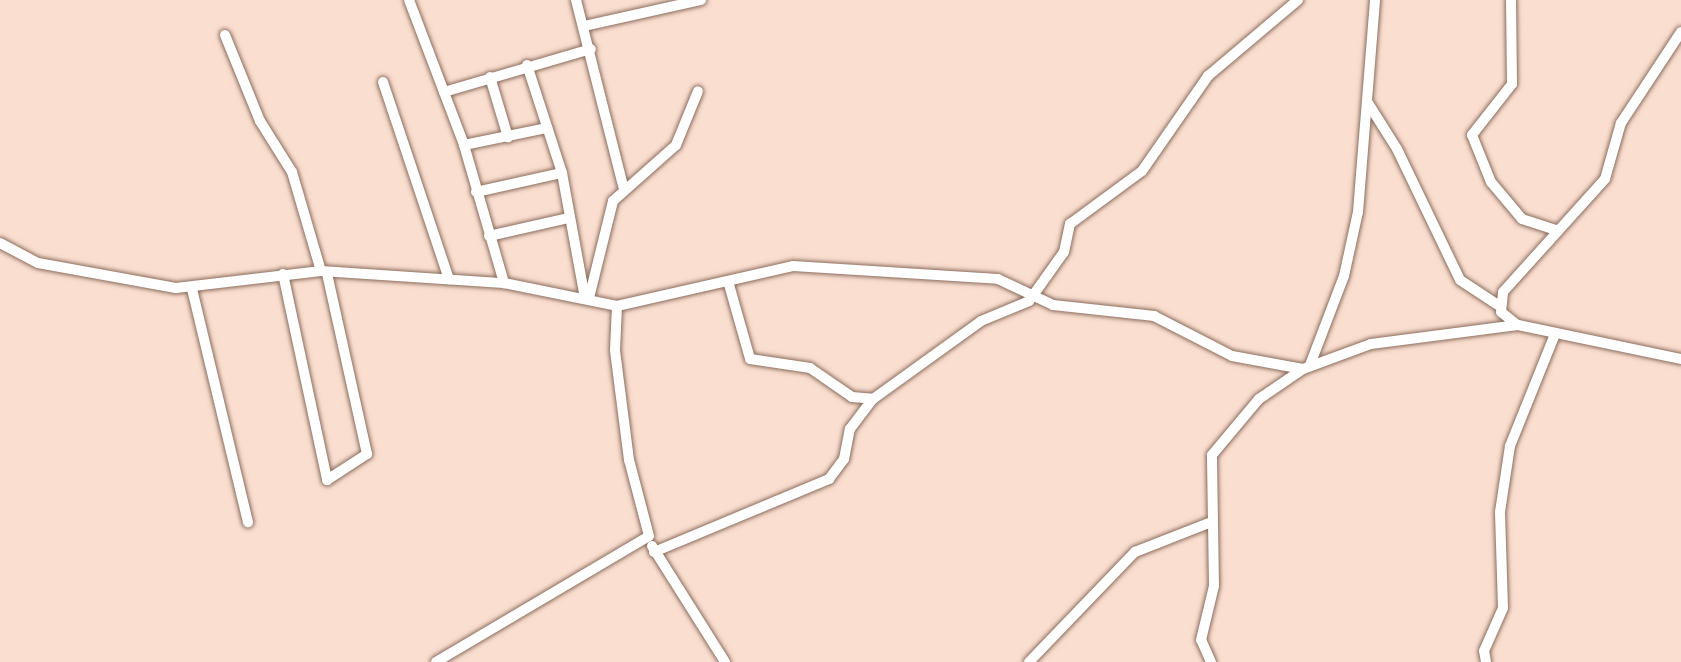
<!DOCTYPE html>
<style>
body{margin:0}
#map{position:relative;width:1681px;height:662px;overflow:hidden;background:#faded0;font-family:"IBM Plex Sans",sans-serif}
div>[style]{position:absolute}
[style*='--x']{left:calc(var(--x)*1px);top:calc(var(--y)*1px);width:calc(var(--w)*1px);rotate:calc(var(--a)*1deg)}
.roads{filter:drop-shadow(0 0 2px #8b6d5d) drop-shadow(0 0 2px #8b6d5d)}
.minor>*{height:10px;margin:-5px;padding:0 5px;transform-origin:5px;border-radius:5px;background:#fff}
span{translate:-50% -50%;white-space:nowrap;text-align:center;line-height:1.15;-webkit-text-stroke:8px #faded0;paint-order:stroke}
</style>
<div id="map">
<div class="roads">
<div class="minor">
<div style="--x:409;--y:0;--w:155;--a:69.2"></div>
<div style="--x:464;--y:145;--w:144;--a:73.8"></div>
<div style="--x:576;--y:0;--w:192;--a:75.8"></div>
<div style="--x:1511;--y:0;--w:84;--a:89.3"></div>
<div style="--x:1512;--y:84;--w:65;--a:128.1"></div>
<div style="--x:1472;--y:135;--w:51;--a:68"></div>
<div style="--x:1491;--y:182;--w:48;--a:50"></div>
<div style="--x:1522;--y:219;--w:38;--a:18"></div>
<div style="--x:584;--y:26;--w:120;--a:-12.5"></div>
<div style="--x:225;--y:35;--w:93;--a:67.9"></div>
<div style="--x:260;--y:121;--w:60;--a:57.9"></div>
<div style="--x:292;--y:172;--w:103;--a:73.7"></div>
<div style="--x:527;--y:65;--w:114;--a:72"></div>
<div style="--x:562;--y:173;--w:127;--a:79.6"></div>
<div style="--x:490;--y:77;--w:63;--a:73.3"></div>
<div style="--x:383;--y:82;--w:208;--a:71.5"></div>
<div style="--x:444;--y:92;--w:153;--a:-16.3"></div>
<div style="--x:1368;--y:103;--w:54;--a:57.8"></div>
<div style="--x:1397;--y:149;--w:145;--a:64.3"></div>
<div style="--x:1460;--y:280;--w:45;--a:33.3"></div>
<div style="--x:464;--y:145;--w:85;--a:-11.6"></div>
<div style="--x:476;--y:192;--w:88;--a:-12.5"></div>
<div style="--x:489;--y:236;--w:81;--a:-12.8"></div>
<div style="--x:0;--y:243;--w:43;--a:27.8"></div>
<div style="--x:38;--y:263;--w:140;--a:10.3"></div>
<div style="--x:176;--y:288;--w:146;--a:-6.7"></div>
<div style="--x:321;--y:271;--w:183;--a:3.8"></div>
<div style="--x:504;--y:283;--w:115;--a:11.5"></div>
<div style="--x:617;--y:306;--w:180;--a:-12.8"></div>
<div style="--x:793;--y:266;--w:205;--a:3.6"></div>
<div style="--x:998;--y:279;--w:61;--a:25.3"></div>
<div style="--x:1053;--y:305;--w:102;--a:6.2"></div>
<div style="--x:1154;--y:316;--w:88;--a:27.1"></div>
<div style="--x:1232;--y:356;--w:72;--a:10.4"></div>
<div style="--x:283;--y:274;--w:211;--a:77.9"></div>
<div style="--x:327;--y:480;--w:48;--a:-33"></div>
<div style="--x:367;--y:454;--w:185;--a:-102.5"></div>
<div style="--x:728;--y:281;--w:81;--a:74.2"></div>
<div style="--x:750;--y:359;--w:61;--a:8.5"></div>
<div style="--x:810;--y:368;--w:51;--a:34.6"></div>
<div style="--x:852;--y:397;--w:21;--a:5"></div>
<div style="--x:192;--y:289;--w:240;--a:76.5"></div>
<div style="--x:589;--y:298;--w:100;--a:-76.1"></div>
<div style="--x:613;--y:201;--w:84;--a:-41.6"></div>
<div style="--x:676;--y:145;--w:58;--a:-67.8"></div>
<div style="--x:1516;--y:324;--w:19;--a:-141"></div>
<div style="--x:1501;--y:312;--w:20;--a:-84"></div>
<div style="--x:1503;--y:292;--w:152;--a:-47.9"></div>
<div style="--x:1605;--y:179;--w:58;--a:-74.1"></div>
<div style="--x:1621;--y:123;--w:109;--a:-56.6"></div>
<div style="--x:1310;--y:365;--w:95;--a:-69.1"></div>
<div style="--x:1344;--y:276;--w:66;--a:-77.7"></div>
<div style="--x:1358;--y:212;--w:213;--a:-85.4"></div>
<div style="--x:652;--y:546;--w:137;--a:57.8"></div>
<div style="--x:654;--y:552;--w:190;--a:-22.6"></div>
<div style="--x:829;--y:479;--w:25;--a:-53"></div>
<div style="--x:844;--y:459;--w:31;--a:-79"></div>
<div style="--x:850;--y:429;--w:38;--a:-53"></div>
<div style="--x:873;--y:399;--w:133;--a:-35.8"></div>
<div style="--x:981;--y:321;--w:52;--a:-22.6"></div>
<div style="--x:1029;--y:301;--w:60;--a:-54.5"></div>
<div style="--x:1064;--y:252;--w:29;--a:-78"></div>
<div style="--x:1070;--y:224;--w:89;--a:-36.4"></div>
<div style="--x:1142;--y:171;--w:116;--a:-55.2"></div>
<div style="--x:1208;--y:76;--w:118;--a:-40.2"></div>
<div style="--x:436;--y:662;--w:247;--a:-30.6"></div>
<div style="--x:649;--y:536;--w:79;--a:-104.7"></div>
<div style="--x:629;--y:460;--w:111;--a:-97.3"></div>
<div style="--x:615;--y:350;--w:44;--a:-87.4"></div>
<div style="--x:1029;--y:662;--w:153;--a:-46.1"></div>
<div style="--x:1135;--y:552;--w:79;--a:-21.4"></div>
<div style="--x:1211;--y:662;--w:24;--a:-114"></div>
<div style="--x:1201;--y:640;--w:56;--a:-76.5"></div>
<div style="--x:1214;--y:586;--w:131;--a:-90.9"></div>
<div style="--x:1212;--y:455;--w:73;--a:-50"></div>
<div style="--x:1259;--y:399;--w:53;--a:-34.3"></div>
<div style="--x:1303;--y:369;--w:72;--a:-20.2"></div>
<div style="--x:1371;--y:344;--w:148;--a:-7.4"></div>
<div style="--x:1518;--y:325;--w:167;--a:11.8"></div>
<div style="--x:1486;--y:662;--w:11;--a:-100"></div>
<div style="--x:1484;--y:651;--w:47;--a:-66.2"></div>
<div style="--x:1503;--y:608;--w:96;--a:-91.8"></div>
<div style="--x:1500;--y:512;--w:67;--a:-81.4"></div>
<div style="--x:1510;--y:446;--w:121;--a:-68.1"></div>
</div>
</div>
</div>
